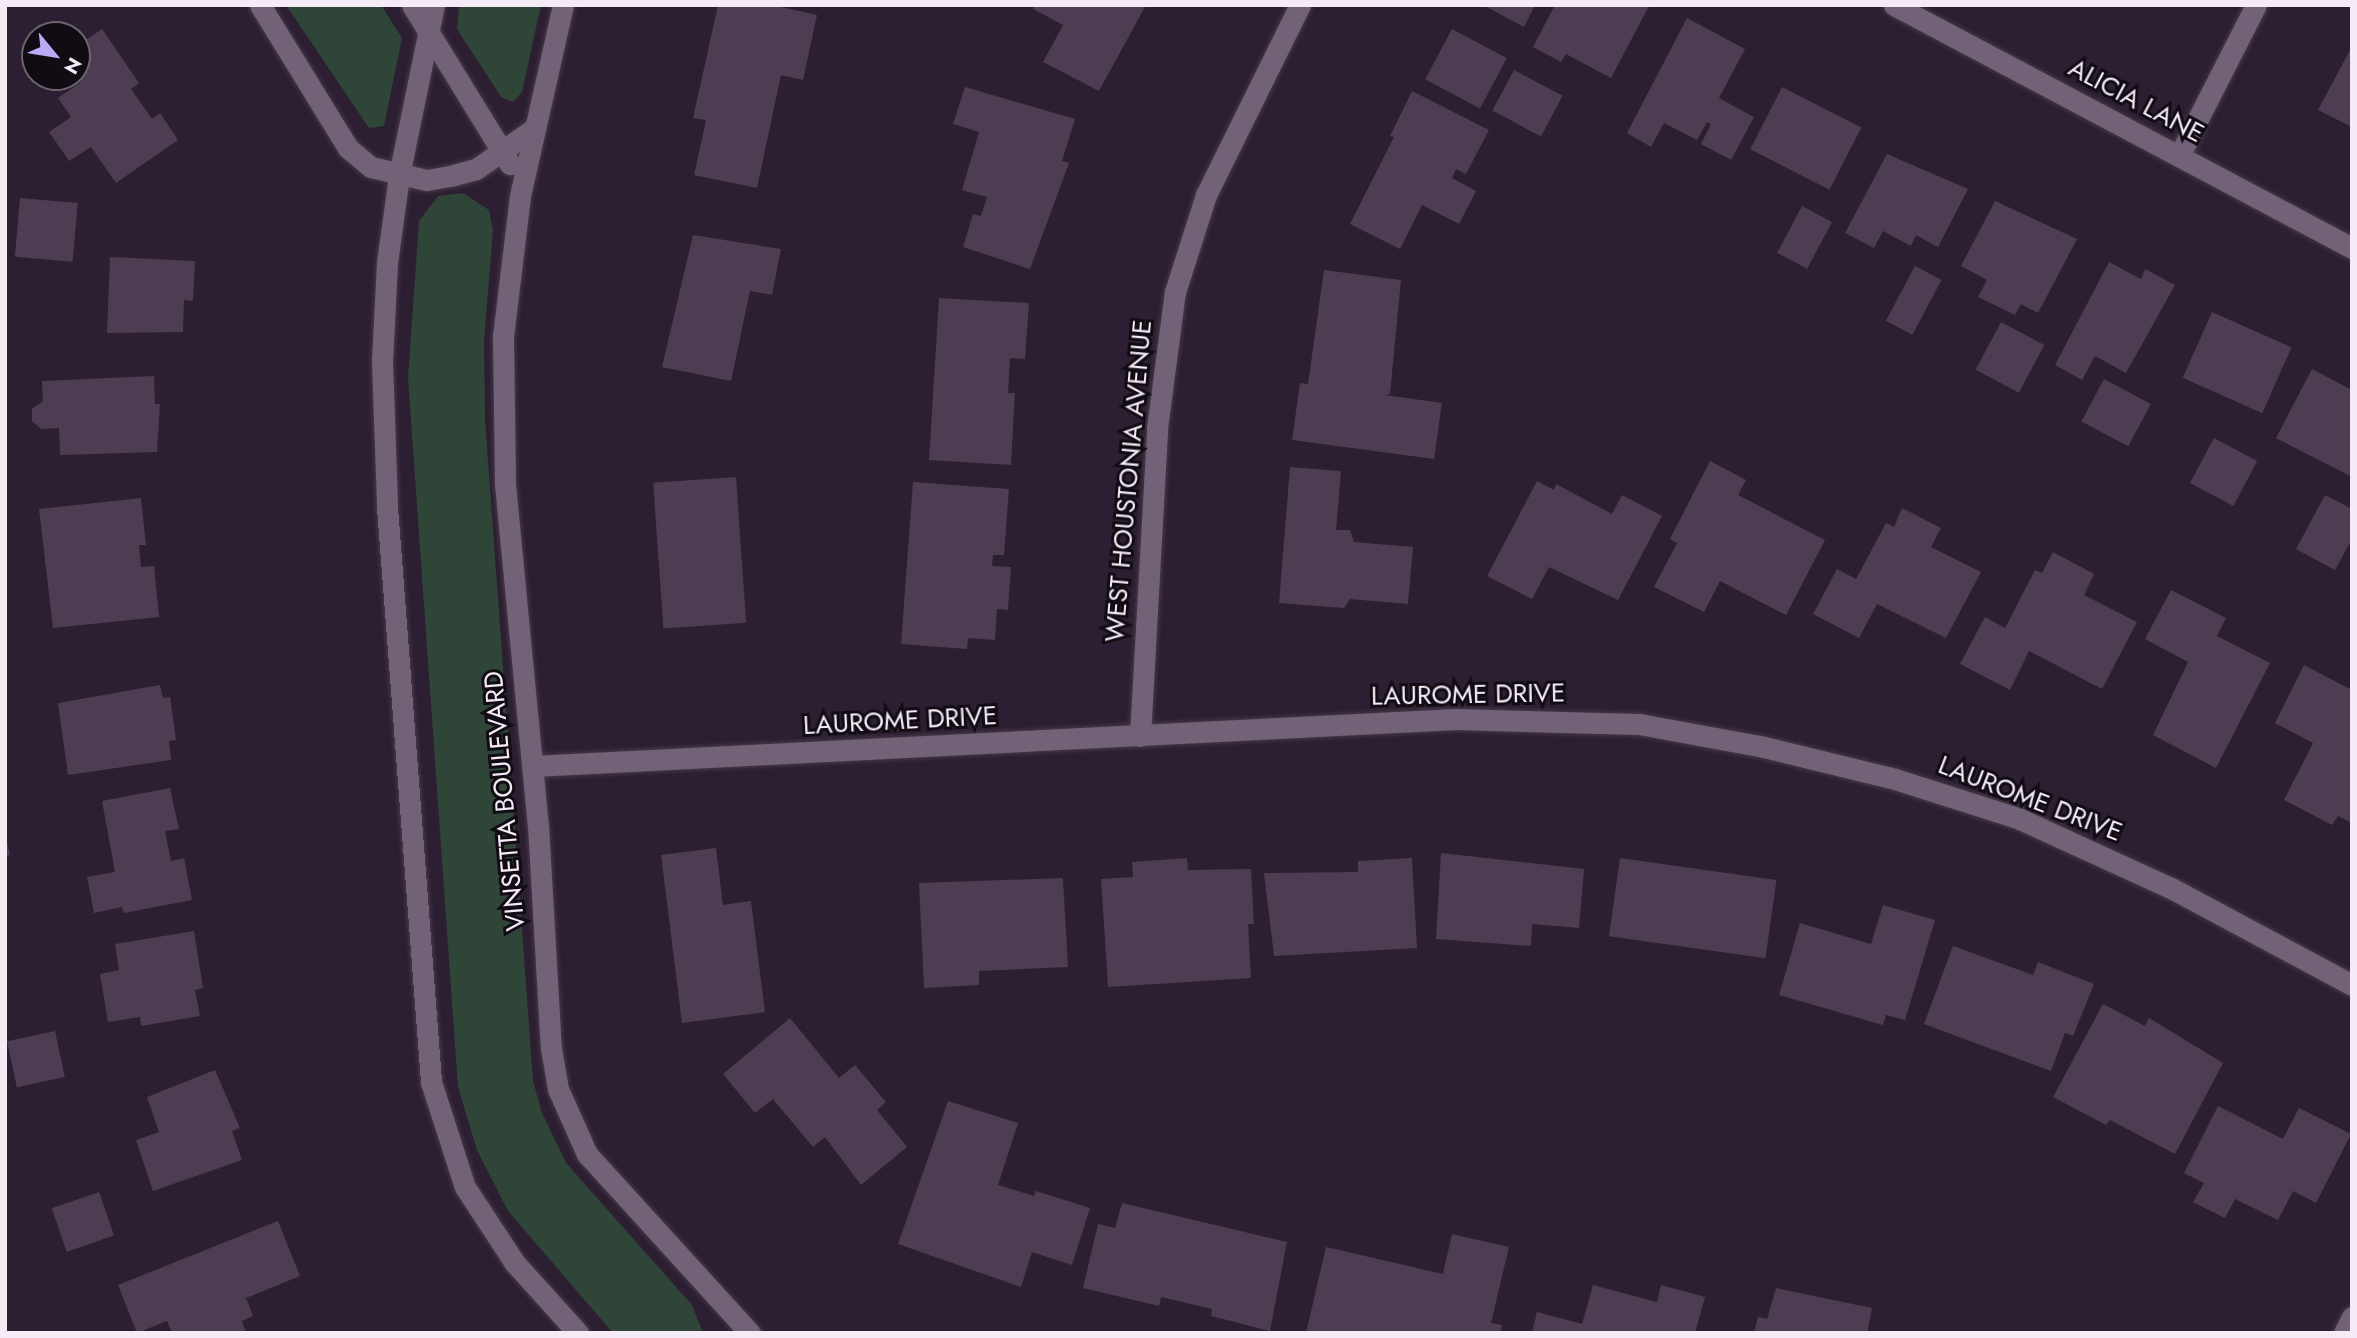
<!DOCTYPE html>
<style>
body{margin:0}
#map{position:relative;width:2357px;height:1338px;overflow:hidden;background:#2c1f31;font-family:Jost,sans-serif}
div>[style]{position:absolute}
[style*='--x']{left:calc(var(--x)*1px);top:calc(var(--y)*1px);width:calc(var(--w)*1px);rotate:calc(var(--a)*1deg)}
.green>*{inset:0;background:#2f4538}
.building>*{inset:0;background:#4d3d52;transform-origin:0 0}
.roads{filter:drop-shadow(0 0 2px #463a49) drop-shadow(0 0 2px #463a49)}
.minor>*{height:21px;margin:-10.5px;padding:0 10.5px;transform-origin:10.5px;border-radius:10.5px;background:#726277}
span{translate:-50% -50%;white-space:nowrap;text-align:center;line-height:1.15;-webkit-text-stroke:6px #110b13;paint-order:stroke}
.street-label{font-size:26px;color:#f4ebf7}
.frame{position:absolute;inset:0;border:7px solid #f4ebf7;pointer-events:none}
.north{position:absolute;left:21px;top:21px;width:70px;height:70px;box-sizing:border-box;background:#110b13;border:2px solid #6c656e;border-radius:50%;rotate:120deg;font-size:19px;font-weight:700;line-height:28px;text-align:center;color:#f4ebf7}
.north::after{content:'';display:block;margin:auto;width:24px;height:32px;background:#bcaaf6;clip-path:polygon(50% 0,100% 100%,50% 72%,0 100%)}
</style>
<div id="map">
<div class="green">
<div style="clip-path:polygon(286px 5px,381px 5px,402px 38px,384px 126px,369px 128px)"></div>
<div style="clip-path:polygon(459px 5px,541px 5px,522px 92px,513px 102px,501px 97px,457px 29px)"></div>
<div style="clip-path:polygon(463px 193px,489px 210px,493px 230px,484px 340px,485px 419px,533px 1081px,542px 1113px,566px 1163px,692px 1305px,703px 1333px,613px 1333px,508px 1211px,477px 1150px,458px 1087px,408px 378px,419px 221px,438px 196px)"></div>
</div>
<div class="building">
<div style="clip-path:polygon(718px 5px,772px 5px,817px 15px,803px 80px,781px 75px,757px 188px,694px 175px,706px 120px,693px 118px)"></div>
<div style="clip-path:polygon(1035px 5px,1146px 5px,1099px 91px,1043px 62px,1063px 25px,1033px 9px)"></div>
<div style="clip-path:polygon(1483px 5px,1535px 5px,1524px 27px)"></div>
<div style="clip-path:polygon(1555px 5px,1647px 5px,1649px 6px,1611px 78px,1566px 54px,1561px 62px,1533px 47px)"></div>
<div style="clip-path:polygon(1687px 18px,1745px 49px,1719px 98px,1754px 117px,1731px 160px,1701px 144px,1711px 124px,1707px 122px,1697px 140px,1664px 123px,1651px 147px,1627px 133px)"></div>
<div style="clip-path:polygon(102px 29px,139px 83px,131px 89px,152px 119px,160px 113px,178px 140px,116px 183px,91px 147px,69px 161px,49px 132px,71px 117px,58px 98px,81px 82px,77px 76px,77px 46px)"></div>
<div style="left:1452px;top:29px;width:62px;height:57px;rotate:28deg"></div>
<div style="clip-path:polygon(2352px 46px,2352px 127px,2318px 110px)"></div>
<div style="left:1514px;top:70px;width:55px;height:46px;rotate:28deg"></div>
<div style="clip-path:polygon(965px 87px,1075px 119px,1062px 161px,1069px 163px,1030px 269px,963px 247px,973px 214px,981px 216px,987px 197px,962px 190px,979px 132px,953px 124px)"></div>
<div style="left:1782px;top:87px;width:89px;height:70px;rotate:27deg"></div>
<div style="clip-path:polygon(1412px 91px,1489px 130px,1466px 174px,1456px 169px,1452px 178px,1476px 191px,1459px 224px,1422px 205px,1400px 249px,1350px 224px,1394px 137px,1390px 136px)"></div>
<div style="clip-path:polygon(1887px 154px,1968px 189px,1938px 247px,1916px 235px,1911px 246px,1883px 231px,1874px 248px,1845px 233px)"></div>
<div style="left:20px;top:198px;width:58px;height:59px;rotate:5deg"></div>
<div style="clip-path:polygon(1995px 201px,2077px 239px,2038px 313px,2021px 304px,2015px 315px,1978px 297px,1987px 280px,1961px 266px)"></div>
<div style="left:1802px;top:206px;width:34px;height:53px;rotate:28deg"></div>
<div style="clip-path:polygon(693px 235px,781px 249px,772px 295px,750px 291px,731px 381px,662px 367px)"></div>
<div style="clip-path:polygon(110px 257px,195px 261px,193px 301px,184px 300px,183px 332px,107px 333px)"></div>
<div style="clip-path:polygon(2109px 262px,2141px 279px,2145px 269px,2175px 285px,2126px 373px,2095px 356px,2082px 380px,2055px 365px)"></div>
<div style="left:1915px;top:266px;width:30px;height:62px;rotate:28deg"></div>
<div style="clip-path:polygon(1324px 270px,1401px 280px,1390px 394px,1385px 395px,1442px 403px,1434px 459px,1292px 440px,1300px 383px,1308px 384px)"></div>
<div style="clip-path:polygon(939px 298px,1029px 303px,1025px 359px,1010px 358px,1008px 393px,1015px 393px,1011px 465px,929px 460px)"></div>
<div style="left:2212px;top:312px;width:87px;height:72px;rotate:24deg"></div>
<div style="left:2001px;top:322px;width:49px;height:54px;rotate:28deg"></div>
<div style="clip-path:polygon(2312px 369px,2352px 390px,2352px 477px,2276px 438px)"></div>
<div style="clip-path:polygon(154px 376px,155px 404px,160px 404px,157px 452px,60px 455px,59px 428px,41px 429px,32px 421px,32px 409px,43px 401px,42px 381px)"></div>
<div style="left:2104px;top:379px;width:53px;height:48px;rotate:28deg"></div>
<div style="left:2214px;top:438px;width:49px;height:51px;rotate:28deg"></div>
<div style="clip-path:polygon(1710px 461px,1746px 480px,1738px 495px,1825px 540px,1786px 615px,1720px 581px,1704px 612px,1654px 587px,1677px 543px,1670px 539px)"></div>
<div style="clip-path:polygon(1290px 467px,1341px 471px,1336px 530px,1350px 530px,1354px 542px,1413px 547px,1408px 604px,1350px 599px,1344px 608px,1279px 603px)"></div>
<div style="left:736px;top:477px;width:146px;height:83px;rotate:86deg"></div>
<div style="clip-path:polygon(1537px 481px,1554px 490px,1556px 484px,1612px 514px,1622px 495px,1662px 516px,1618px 600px,1549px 567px,1532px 599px,1487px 576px)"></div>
<div style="clip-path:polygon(913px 482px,1009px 489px,1004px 555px,993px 555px,992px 566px,1011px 567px,1008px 610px,997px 609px,995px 640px,968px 638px,967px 649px,901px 644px)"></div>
<div style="clip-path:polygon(2325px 495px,2352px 509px,2352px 539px,2335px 570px,2296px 549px)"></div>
<div style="clip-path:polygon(141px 498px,146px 545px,139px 545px,141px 567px,154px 566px,159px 617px,53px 628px,39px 509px)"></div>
<div style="clip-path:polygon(1902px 508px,1941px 528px,1931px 547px,1981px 572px,1946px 638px,1877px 604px,1859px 638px,1813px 614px,1837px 569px,1856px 579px,1886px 523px,1894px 527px)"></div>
<div style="clip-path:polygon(2053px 552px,2094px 574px,2084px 595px,2137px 622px,2102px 689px,2029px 651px,2010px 690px,1960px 664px,1985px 617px,2005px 628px,2035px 570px,2042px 573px)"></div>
<div style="clip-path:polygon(2171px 590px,2226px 618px,2217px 636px,2270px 663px,2216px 768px,2153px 735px,2188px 662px,2145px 639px)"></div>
<div style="clip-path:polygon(2304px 665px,2352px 690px,2352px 823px,2338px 816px,2332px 825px,2284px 800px,2313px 743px,2275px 723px)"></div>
<div style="clip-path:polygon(160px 685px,163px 698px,170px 697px,176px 740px,169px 741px,171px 760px,68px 775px,58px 703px)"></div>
<div style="clip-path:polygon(170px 788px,179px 829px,165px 831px,171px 861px,184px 858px,192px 900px,124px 913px,122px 907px,94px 913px,87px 877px,115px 872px,102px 801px)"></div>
<div style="clip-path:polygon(5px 833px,10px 855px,5px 856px)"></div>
<div style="clip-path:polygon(716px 848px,723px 905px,751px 901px,765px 1012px,682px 1023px,661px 855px)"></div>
<div style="clip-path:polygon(1441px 853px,1584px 869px,1579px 928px,1532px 924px,1531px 946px,1436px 939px)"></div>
<div style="clip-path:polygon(1187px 858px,1188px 870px,1251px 869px,1254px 924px,1248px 924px,1251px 978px,1108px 987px,1101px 879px,1133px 877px,1132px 862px)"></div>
<div style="clip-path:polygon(1412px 858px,1417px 948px,1274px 956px,1264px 873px,1358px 872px,1358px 861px)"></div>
<div style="left:1620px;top:858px;width:158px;height:79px;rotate:8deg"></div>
<div style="clip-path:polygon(1063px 878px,1068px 967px,979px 971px,979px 985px,924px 988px,919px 883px)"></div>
<div style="clip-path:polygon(1883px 905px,1935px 920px,1905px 1020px,1886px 1015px,1883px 1025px,1779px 995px,1800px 923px,1871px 944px)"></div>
<div style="clip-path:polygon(194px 931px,203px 988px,195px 990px,200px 1016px,141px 1026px,140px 1017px,108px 1022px,100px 974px,119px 970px,115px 944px)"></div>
<div style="clip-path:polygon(1953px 946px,2033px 975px,2038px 962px,2094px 984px,2073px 1036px,2065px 1033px,2051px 1071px,1924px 1024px)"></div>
<div style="clip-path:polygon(2103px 1004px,2145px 1026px,2149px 1018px,2223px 1063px,2175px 1154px,2110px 1120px,2106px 1125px,2053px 1097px)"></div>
<div style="clip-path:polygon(790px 1018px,839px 1078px,855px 1065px,886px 1102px,877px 1110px,907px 1147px,861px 1185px,825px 1137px,813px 1147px,773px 1099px,755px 1113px,723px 1074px)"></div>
<div style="left:55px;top:1031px;width:47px;height:49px;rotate:78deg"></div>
<div style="clip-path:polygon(215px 1070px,240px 1128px,232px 1131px,242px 1160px,153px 1191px,136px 1140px,159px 1132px,147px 1097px)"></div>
<div style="clip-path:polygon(948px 1101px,1018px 1123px,998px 1185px,1034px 1196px,1036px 1191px,1090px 1208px,1072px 1265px,1032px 1252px,1021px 1287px,898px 1244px)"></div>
<div style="clip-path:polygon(2218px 1106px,2283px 1139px,2299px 1108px,2351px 1134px,2316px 1203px,2293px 1191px,2278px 1220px,2235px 1199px,2225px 1218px,2193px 1202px,2204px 1183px,2184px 1173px)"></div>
<div style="left:99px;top:1192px;width:46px;height:50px;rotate:71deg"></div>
<div style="clip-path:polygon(1122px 1203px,1287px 1242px,1270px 1331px,1211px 1316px,1212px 1309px,1161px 1297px,1159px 1306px,1083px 1288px,1098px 1224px,1115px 1228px)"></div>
<div style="clip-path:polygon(278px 1221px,300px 1276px,246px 1298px,253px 1316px,242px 1321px,246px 1333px,172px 1333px,167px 1321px,137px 1333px,118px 1285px)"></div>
<div style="clip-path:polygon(1452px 1234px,1509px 1247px,1491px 1323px,1502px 1325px,1500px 1333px,1306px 1333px,1326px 1247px,1443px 1274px)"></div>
<div style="clip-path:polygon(1593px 1285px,1657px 1302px,1661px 1285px,1705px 1297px,1695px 1333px,1532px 1333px,1537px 1312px,1582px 1324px)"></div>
<div style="clip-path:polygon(1776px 1288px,1872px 1308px,1867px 1333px,1754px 1333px,1758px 1317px,1767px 1319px)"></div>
</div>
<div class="roads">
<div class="minor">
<div style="--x:260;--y:5;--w:168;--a:58.4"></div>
<div style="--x:348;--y:148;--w:30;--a:40"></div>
<div style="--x:371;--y:167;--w:57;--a:13.1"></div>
<div style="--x:427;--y:180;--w:23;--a:-10"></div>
<div style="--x:450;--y:176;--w:27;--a:-15"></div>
<div style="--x:476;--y:169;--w:72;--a:-34.8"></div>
<div style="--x:412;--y:5;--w:187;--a:58.4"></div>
<div style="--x:434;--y:5;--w:175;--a:101.6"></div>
<div style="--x:399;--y:176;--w:88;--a:97.9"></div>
<div style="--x:387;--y:263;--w:98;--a:92.9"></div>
<div style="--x:382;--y:361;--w:146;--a:88"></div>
<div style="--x:387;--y:507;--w:577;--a:85.62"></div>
<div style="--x:431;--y:1082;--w:110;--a:72.1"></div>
<div style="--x:465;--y:1187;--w:90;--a:56.8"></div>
<div style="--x:514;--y:1262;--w:96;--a:48"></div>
<div style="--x:563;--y:5;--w:196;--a:102.7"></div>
<div style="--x:520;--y:196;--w:142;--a:96.9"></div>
<div style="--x:503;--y:337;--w:147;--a:89.2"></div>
<div style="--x:505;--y:484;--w:343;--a:84.5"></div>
<div style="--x:538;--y:825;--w:223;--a:86.7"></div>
<div style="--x:551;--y:1048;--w:42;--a:80.3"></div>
<div style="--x:558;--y:1089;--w:71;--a:66"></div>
<div style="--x:587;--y:1154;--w:242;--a:47.7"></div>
<div style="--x:1894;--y:5;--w:518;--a:27.95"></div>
<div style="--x:2179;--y:156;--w:169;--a:-63"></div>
<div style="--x:1140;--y:736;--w:308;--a:-86.8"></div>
<div style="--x:1157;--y:428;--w:137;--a:-82.5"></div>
<div style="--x:1175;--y:292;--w:102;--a:-72.3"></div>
<div style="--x:1206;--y:195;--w:212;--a:-63.7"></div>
<div style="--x:533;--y:766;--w:924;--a:-2.92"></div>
<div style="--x:1456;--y:719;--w:183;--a:1.6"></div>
<div style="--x:1639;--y:724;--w:127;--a:10.4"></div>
<div style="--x:1764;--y:747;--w:135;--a:13.7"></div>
<div style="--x:1895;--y:779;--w:131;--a:17.7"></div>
<div style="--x:2020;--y:819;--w:166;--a:24.6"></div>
<div style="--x:2171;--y:888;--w:205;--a:28.2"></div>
<div style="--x:2344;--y:1333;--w:18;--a:-63"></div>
</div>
</div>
<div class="street-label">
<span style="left:2136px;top:101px;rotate:28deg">ALICIA LANE</span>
<span style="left:1129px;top:481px;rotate:-85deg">WEST HOUSTONIA AVENUE</span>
<span style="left:1468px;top:695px;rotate:-1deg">LAUROME DRIVE</span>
<span style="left:900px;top:721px;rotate:-3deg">LAUROME DRIVE</span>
<span style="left:2030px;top:799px;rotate:21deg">LAUROME DRIVE</span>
<span style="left:505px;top:801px;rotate:-95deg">VINSETTA BOULEVARD</span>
</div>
<div class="frame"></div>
<div class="north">N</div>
</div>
